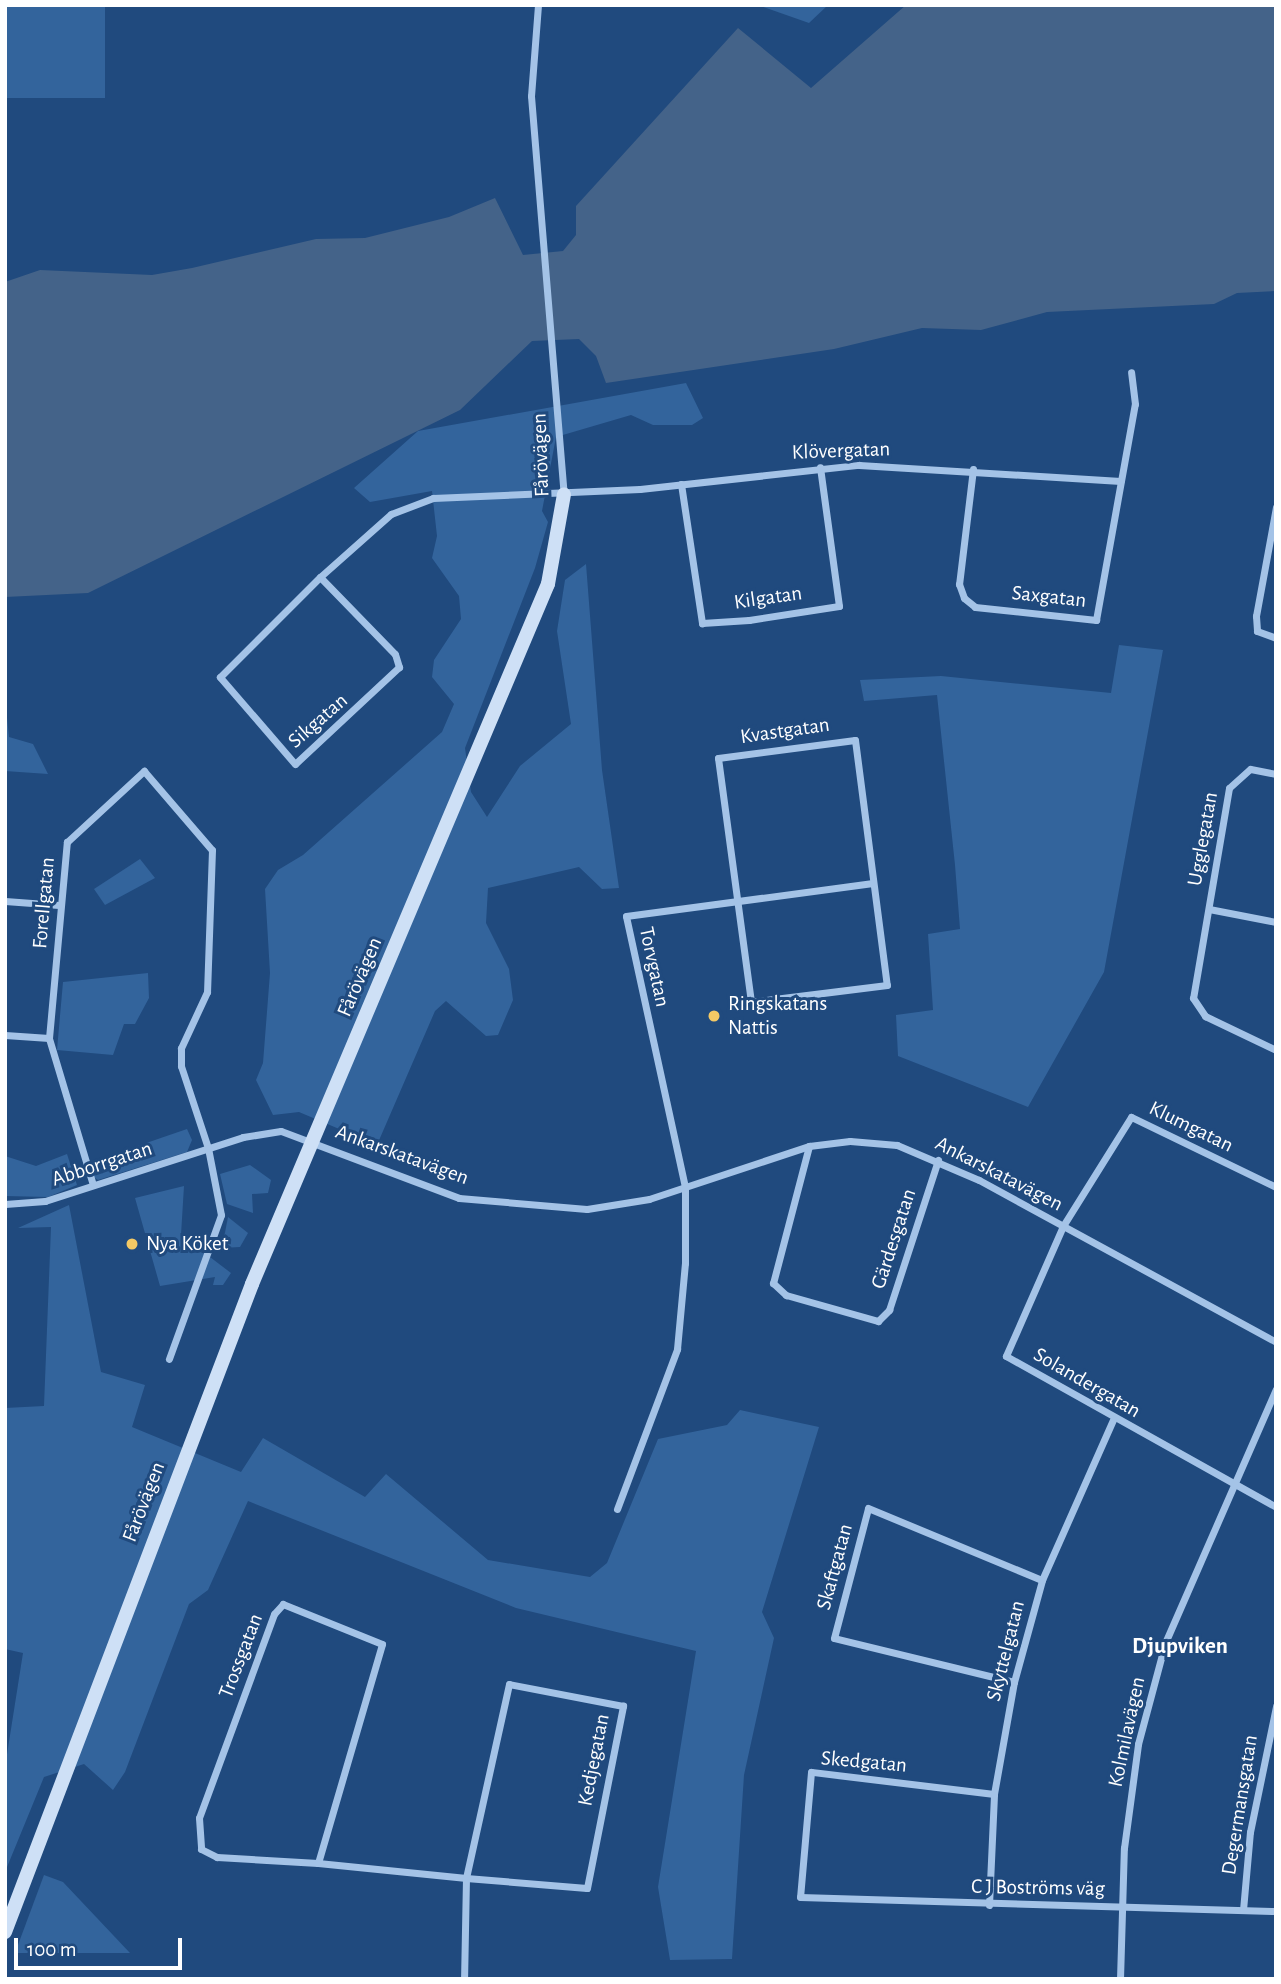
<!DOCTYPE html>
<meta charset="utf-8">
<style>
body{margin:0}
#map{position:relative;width:1281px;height:1984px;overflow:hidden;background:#204a7e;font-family:"Alegreya Sans",sans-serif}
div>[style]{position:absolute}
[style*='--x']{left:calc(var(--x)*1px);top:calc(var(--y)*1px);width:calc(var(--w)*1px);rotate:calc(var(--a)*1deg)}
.green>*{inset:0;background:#33649c;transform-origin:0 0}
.water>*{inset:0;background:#446389}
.street>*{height:7px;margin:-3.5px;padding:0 3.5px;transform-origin:3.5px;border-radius:3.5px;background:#a4c3e7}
.secondary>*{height:14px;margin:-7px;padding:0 7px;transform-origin:7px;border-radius:7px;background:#cee0f6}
.dots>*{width:19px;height:19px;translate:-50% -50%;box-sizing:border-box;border:4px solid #204a7e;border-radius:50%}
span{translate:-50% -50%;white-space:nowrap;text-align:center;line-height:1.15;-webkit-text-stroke:6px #204a7e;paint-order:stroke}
.street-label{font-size:21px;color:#fff}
.poi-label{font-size:21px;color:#fff}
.left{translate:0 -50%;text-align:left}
.neighbourhood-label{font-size:23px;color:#fff;font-weight:700}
.frame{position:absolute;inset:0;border:7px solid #fff;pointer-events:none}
.scale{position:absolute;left:14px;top:1938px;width:168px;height:32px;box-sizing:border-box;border:4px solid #fff;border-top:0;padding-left:9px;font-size:21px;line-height:24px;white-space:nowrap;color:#fff;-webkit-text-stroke:5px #204a7e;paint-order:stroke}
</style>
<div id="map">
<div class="green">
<div style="left:5px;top:5px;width:100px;height:93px"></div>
<div style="clip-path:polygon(758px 5px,828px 5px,809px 23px)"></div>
<div style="clip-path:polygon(686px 383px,703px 418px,692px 425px,653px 425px,631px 415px,556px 437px,542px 511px,548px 522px,535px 568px,465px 748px,471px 792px,487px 817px,520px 766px,571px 724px,557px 631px,565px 580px,586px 564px,602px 770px,619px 888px,602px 889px,579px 867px,488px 888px,486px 923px,509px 969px,513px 1000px,498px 1035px,486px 1036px,446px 1001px,435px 1011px,377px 1145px,299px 1112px,273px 1115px,256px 1080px,263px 1063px,270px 973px,265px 889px,278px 870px,303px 855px,442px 732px,454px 704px,432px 677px,434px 660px,461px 619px,459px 596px,432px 558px,437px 536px,432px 491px,370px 502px,354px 488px,418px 431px)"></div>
<div style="clip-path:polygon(1119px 645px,1163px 650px,1104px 972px,1028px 1107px,898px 1056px,896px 1015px,933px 1010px,928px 934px,960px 929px,955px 865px,937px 695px,864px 701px,860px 680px,941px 676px,1111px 693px)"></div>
<div style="clip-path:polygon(5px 698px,9px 737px,33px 744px,48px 774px,5px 771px)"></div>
<div style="clip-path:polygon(140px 859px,155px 878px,105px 905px,94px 889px)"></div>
<div style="clip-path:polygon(148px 973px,149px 998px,135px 1024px,124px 1024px,113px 1055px,57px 1050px,63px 982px)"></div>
<div style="clip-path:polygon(187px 1129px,192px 1140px,187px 1152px,98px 1180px,92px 1176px,88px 1163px)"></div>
<div style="clip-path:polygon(67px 1154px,77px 1185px,48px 1197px,5px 1196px,5px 1156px,36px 1166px)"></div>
<div style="clip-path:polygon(250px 1165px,271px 1180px,268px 1193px,252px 1194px,253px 1213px,227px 1204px,220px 1174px)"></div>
<div style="clip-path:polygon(184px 1186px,181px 1235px,231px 1273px,223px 1285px,213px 1285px,215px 1277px,160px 1286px,135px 1198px)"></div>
<div style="clip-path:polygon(69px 1205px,101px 1372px,145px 1385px,132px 1427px,241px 1472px,263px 1438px,365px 1497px,386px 1474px,488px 1560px,590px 1577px,607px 1563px,658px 1439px,727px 1425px,740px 1410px,819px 1427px,762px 1612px,774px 1638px,744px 1775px,732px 1959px,670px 1960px,658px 1887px,696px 1651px,516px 1608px,248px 1501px,208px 1590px,189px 1604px,125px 1772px,113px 1790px,84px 1764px,44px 1777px,5px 1872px,5px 1767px,23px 1653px,5px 1649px,5px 1408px,44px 1406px,51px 1227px,18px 1228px)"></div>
<div style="clip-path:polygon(228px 1217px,248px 1233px,240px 1247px,222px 1248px)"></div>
<div style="clip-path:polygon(44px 1875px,63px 1882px,130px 1953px,15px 1953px)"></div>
</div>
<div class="water">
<div style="clip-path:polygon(906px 5px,1276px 5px,1276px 291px,1237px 293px,1214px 304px,1047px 312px,981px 330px,922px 328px,834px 349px,606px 383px,596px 356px,579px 339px,532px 341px,460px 410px,88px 593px,5px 597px,5px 282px,40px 270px,152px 275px,192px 268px,316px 239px,365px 238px,449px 217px,495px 198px,523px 255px,563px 251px,576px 235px,576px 206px,738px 28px,811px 88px)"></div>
</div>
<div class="street">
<div style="--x:538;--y:5;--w:91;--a:94.4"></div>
<div style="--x:531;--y:96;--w:399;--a:85.3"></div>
<div style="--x:973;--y:469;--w:116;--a:96.9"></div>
<div style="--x:959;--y:584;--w:15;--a:70"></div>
<div style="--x:964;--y:598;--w:14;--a:39"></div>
<div style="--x:975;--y:607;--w:122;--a:6.1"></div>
<div style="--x:1096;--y:620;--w:219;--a:-79.8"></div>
<div style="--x:1135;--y:404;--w:32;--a:-97"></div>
<div style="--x:681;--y:484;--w:141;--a:81.4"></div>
<div style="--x:702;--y:623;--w:47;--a:-3.7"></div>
<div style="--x:749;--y:620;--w:91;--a:-8.8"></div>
<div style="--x:839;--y:606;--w:140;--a:-97.8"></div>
<div style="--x:1276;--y:507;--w:111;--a:100.4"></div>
<div style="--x:1256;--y:616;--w:15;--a:86"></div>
<div style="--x:1257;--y:631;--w:20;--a:20"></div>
<div style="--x:320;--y:577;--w:107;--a:45.8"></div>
<div style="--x:395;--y:654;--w:14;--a:73"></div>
<div style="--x:399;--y:667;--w:142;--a:137"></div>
<div style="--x:295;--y:764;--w:115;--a:-130.8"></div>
<div style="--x:220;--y:677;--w:141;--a:-45"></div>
<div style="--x:320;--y:577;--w:95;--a:-41.6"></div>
<div style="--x:391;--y:514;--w:45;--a:-20.9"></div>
<div style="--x:433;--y:498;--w:207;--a:-2.5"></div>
<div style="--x:640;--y:489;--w:220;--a:-6.3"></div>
<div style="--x:859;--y:465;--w:262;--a:3.5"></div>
<div style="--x:855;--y:740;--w:247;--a:82.6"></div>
<div style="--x:887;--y:985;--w:137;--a:172.9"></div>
<div style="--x:751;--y:1002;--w:246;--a:-97.7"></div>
<div style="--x:718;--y:758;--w:138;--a:-7.5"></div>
<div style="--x:1276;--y:774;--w:26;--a:-169"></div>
<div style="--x:1250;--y:769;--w:28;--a:138"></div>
<div style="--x:1229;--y:788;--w:213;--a:99.7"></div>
<div style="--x:1193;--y:998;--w:22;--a:56"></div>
<div style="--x:1205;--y:1016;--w:79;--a:25.6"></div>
<div style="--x:5;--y:901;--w:54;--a:4.2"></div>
<div style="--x:1209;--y:909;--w:68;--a:11"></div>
<div style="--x:5;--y:1035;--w:44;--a:3.9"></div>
<div style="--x:809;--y:1146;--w:142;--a:104.7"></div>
<div style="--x:773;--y:1283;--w:18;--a:43"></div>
<div style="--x:786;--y:1295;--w:96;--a:15.8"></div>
<div style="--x:878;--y:1321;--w:16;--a:-45"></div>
<div style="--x:889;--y:1310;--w:158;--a:-71.9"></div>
<div style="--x:93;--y:1185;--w:153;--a:-106.7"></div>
<div style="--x:49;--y:1038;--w:197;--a:-84.8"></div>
<div style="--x:67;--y:842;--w:105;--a:-42.7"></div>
<div style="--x:144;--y:771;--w:104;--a:49.3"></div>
<div style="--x:212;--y:850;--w:142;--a:92"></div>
<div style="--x:207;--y:992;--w:62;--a:114.9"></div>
<div style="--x:181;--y:1048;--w:18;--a:90"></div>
<div style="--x:181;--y:1066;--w:86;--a:71.8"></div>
<div style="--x:208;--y:1148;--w:68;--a:79"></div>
<div style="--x:221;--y:1215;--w:153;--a:109.9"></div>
<div style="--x:1276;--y:1187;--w:161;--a:-154.2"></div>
<div style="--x:1131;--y:1117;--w:128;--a:122"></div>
<div style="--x:1063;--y:1226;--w:142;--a:113.7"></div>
<div style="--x:1006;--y:1356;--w:309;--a:29.2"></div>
<div style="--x:5;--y:1204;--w:40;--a:-4.3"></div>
<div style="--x:45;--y:1201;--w:208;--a:-17.9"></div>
<div style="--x:243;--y:1137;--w:38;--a:-9"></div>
<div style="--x:281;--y:1131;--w:190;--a:20.6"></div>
<div style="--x:459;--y:1198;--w:128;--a:4.9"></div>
<div style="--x:587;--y:1209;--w:63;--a:-9.2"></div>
<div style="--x:649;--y:1199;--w:169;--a:-18.3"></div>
<div style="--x:809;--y:1146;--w:41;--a:-7"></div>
<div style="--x:850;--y:1141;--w:47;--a:4.9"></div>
<div style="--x:897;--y:1145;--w:89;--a:23.1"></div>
<div style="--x:979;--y:1180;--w:338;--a:28.6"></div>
<div style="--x:617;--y:1509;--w:171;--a:-69.4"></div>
<div style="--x:677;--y:1349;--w:86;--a:-84.7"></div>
<div style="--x:685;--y:1263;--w:76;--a:-90"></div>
<div style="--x:685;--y:1187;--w:277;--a:-102.3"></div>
<div style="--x:626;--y:916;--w:249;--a:-7.6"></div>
<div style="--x:1014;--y:1682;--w:185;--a:-166.3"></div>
<div style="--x:834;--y:1638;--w:134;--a:-75.3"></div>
<div style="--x:868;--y:1508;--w:188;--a:22.5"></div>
<div style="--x:994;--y:1794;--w:184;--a:-173.1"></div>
<div style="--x:811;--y:1772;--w:125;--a:95"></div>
<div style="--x:800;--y:1897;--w:476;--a:1.7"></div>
<div style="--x:318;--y:1863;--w:228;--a:-73.7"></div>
<div style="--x:382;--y:1644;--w:107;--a:-158"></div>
<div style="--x:283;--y:1604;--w:13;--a:132"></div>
<div style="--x:274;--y:1614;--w:217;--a:110.2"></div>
<div style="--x:199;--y:1818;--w:31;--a:86"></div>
<div style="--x:201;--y:1849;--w:18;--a:27"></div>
<div style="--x:217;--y:1857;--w:101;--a:3.4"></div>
<div style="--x:318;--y:1863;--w:149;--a:5.8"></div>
<div style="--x:466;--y:1878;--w:121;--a:4.7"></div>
<div style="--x:587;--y:1888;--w:186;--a:-78.8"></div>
<div style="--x:623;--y:1706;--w:116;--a:-169.1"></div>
<div style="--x:509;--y:1684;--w:199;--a:102.5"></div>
<div style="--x:466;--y:1878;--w:101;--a:91.1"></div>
<div style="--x:989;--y:1905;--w:111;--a:-87.4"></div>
<div style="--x:994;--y:1794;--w:114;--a:-79.9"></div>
<div style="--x:1014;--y:1682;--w:106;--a:-74.6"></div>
<div style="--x:1042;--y:1580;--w:175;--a:-66.1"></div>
<div style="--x:1243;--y:1910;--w:78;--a:-84.9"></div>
<div style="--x:1250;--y:1832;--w:129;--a:-78.3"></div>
<div style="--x:1120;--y:1979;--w:131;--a:-88.3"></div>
<div style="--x:1124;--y:1848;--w:105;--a:-82.3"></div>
<div style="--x:1138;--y:1744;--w:105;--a:-75"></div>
<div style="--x:1165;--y:1643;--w:277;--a:-66.4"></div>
</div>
<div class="secondary">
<div style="--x:5;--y:1932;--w:693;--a:-69.13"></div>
<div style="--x:252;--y:1284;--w:760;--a:-67.08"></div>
<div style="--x:548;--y:584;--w:91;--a:-79.9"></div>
</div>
<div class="dots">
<div style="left:714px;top:1016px;background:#f4c965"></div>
<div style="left:132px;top:1244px;background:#f4c965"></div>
</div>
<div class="street-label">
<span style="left:841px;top:451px;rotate:-2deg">Klövergatan</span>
<span style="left:541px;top:455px;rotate:-92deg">Fårövägen</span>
<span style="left:1049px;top:597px;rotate:6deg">Saxgatan</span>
<span style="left:768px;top:598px;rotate:-8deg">Kilgatan</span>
<span style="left:318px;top:721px;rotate:-41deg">Sikgatan</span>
<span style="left:785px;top:731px;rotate:-8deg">Kvastgatan</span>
<span style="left:1203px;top:839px;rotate:-80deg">Ugglegatan</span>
<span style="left:44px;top:903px;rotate:-85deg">Forellgatan</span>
<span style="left:654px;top:967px;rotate:78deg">Torvgatan</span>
<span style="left:360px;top:977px;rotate:-67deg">Fårövägen</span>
<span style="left:1191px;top:1127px;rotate:26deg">Klumgatan</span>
<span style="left:402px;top:1155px;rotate:20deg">Ankarskatavägen</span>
<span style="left:102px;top:1164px;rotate:-18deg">Abborrgatan</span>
<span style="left:999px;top:1174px;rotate:27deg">Ankarskatavägen</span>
<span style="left:894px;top:1239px;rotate:-72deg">Gärdesgatan</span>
<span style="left:1087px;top:1383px;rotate:30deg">Solandergatan</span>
<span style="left:144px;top:1502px;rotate:-69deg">Fårövägen</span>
<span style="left:835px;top:1567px;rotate:-75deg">Skaftgatan</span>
<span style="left:1006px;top:1651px;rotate:-76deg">Skyttelgatan</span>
<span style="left:241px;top:1656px;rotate:-69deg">Trossgatan</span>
<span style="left:1127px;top:1732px;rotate:-78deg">Kolmilavägen</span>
<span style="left:594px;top:1760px;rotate:-79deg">Kedjegatan</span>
<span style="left:864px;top:1762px;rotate:5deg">Skedgatan</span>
<span style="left:1240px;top:1805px;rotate:-81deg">Degermansgatan</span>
<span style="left:1038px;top:1888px;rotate:1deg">C J Boströms väg</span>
</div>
<div class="poi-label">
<span class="left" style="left:728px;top:1016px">Ringskatans<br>Nattis</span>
<span class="left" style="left:146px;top:1244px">Nya Köket</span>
</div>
<div class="neighbourhood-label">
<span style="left:1180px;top:1647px">Djupviken</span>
</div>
<div class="frame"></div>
<div class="scale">100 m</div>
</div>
